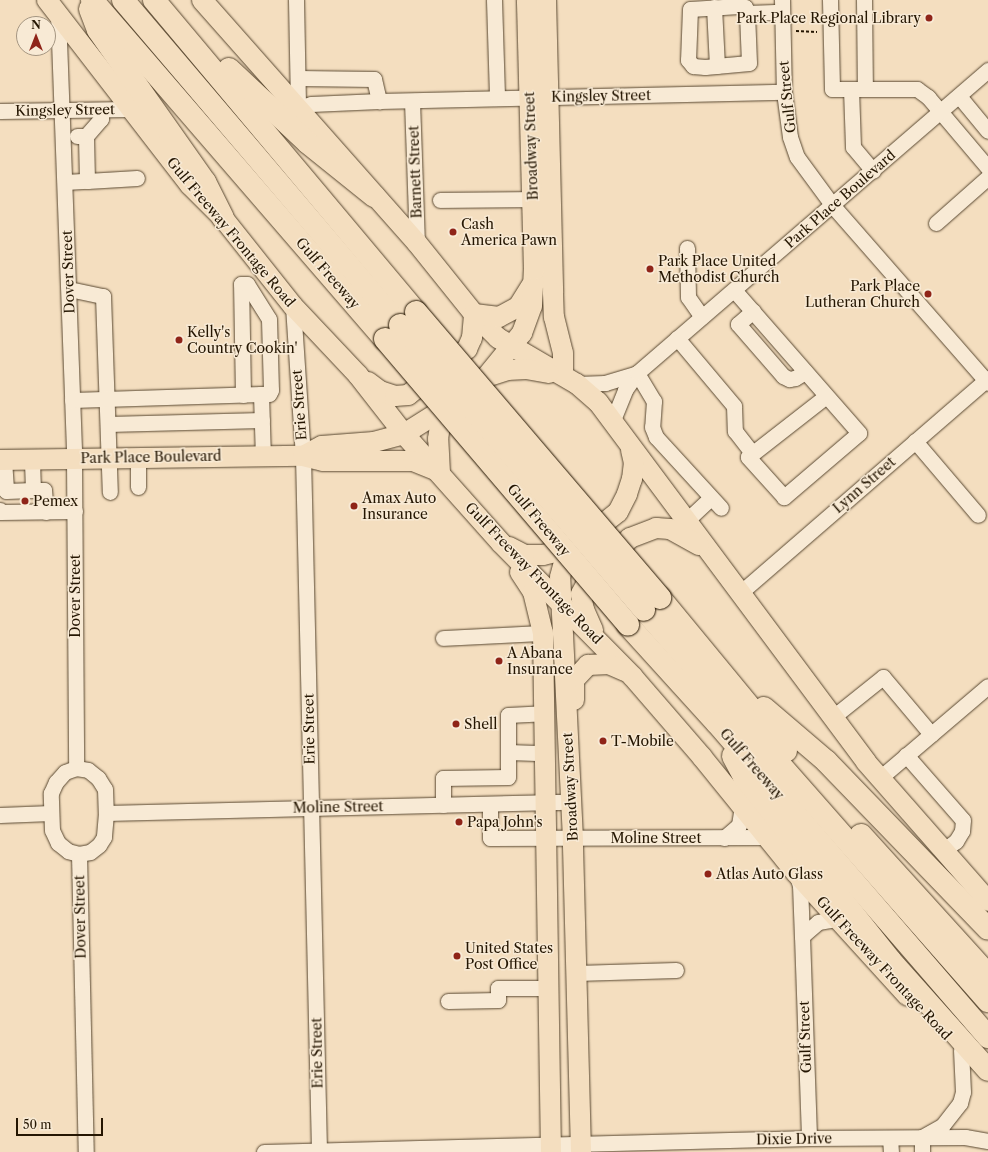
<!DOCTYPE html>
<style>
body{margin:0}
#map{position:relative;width:988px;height:1152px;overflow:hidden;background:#f4debf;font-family:"Libre Caslon Text",serif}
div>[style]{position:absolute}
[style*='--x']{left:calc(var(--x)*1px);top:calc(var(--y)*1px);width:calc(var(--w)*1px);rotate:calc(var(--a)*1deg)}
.path>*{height:2px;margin-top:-1px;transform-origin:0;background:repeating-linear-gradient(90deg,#251602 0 3px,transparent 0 5px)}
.roads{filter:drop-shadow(0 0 1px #594831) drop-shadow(0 0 1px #594831)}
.minor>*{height:15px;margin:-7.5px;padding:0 7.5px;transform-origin:7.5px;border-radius:7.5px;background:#f8ead5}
.major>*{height:20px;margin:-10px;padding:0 10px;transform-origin:10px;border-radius:10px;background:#f4debf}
.highway>*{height:22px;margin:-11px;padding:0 11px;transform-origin:11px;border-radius:11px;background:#f4debf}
.bridges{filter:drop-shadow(0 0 1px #251602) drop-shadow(0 0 1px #251602)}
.highway-bridge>*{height:22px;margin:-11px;padding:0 11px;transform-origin:11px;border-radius:11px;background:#f4debf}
.dots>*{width:11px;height:11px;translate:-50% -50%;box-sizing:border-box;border:2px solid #f8ead5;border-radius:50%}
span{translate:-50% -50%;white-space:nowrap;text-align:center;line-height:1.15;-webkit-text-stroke:3px #f8ead5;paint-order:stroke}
.poi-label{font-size:14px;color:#251602}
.right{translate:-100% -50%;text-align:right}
.left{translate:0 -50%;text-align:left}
.street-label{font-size:14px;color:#251602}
.north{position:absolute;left:16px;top:16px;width:40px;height:40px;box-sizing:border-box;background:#f8ead5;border:1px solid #a49581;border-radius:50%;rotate:0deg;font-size:11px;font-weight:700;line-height:16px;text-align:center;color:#251602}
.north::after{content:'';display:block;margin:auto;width:14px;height:18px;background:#8f2418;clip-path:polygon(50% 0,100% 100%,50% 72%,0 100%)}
.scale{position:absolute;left:16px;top:1118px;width:87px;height:18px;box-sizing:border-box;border:2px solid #251602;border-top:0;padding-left:5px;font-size:12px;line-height:14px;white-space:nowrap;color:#251602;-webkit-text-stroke:3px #f8ead5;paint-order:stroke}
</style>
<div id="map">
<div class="path">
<div style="--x:796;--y:31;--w:21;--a:3"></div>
</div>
<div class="roads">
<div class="minor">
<div style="--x:296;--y:0;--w:108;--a:88.9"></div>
<div style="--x:298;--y:108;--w:14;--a:-17"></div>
<div style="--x:311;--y:104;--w:68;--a:-2.5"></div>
<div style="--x:379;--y:101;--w:405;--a:-1.3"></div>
<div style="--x:494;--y:0;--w:98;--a:88.2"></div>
<div style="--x:782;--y:0;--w:92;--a:88.8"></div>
<div style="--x:784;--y:92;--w:45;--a:82.4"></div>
<div style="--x:790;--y:137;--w:21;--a:71"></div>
<div style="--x:797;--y:157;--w:61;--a:53.7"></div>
<div style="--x:833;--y:206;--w:235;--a:48.8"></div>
<div style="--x:830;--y:0;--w:89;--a:88.7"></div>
<div style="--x:832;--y:89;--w:85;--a:0"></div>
<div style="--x:917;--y:89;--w:14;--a:36"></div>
<div style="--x:928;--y:97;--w:93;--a:49.8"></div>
<div style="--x:864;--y:0;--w:89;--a:89.4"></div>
<div style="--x:714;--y:7;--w:59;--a:87.1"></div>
<div style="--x:58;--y:13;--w:445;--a:87.9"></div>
<div style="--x:74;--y:458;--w:310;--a:89.6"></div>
<div style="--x:747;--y:13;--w:6;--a:-108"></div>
<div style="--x:745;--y:7;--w:6;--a:-171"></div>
<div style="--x:739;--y:6;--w:49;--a:176.5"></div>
<div style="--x:690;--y:9;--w:51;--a:92.2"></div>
<div style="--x:688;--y:60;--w:8;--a:50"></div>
<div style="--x:693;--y:66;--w:12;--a:5"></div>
<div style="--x:705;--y:67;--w:44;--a:-5.2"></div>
<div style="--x:749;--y:63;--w:50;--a:-92.3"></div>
<div style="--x:747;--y:13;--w:35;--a:-2"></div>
<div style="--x:298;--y:78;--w:76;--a:0.8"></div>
<div style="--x:374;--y:79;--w:23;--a:77"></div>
<div style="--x:851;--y:89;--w:58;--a:88"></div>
<div style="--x:853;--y:147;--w:31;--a:50"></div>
<div style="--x:959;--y:96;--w:45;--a:50.4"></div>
<div style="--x:412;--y:101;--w:142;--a:88"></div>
<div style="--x:0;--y:111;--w:129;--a:-0.9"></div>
<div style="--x:77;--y:136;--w:9;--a:0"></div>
<div style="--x:86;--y:136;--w:23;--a:-49"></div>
<div style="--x:101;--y:119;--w:9;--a:-90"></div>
<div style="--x:87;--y:181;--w:50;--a:-3.4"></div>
<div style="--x:65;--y:182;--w:22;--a:-3"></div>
<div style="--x:87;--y:181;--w:45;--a:-91.3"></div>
<div style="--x:440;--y:200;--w:92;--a:-0.6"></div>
<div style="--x:936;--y:223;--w:69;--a:-41.5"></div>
<div style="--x:687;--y:248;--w:49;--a:88.8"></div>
<div style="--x:688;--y:297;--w:24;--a:55"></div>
<div style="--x:69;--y:289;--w:35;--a:12"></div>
<div style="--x:103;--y:296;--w:196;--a:88"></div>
<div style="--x:734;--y:290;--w:190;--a:48.8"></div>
<div style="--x:859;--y:433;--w:99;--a:139.5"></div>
<div style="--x:784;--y:497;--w:54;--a:-132"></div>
<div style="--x:748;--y:457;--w:99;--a:-38"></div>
<div style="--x:293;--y:306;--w:150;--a:86.2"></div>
<div style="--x:303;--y:456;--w:696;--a:88.68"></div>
<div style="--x:753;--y:311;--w:20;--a:139"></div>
<div style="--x:738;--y:324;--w:69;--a:49.1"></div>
<div style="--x:783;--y:376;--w:7;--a:27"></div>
<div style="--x:789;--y:379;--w:6;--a:-9"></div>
<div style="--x:795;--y:378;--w:12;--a:-31"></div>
<div style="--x:677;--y:338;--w:89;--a:50"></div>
<div style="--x:734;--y:406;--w:25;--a:88"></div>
<div style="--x:735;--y:431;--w:28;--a:52"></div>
<div style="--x:637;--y:373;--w:33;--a:59"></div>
<div style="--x:654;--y:401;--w:26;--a:94"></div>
<div style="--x:652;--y:427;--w:11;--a:68"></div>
<div style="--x:656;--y:437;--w:96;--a:47.5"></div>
<div style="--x:577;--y:384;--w:28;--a:-2"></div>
<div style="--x:605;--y:383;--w:34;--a:-17"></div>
<div style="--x:243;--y:395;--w:111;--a:-91"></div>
<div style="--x:241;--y:284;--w:6;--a:0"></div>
<div style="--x:247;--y:284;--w:41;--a:57.8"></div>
<div style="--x:269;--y:319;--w:71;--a:88.4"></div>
<div style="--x:271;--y:390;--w:4;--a:117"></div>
<div style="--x:269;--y:394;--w:8;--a:180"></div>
<div style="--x:72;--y:400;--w:189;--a:-1.8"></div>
<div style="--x:261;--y:394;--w:62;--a:88.2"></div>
<div style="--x:613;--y:420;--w:32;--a:-68"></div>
<div style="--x:625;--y:390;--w:21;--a:-55"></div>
<div style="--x:637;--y:373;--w:464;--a:-40.8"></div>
<div style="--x:108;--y:424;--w:154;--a:-1.5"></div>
<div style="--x:915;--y:441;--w:97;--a:49.6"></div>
<div style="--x:4;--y:460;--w:31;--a:86"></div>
<div style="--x:6;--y:491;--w:27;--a:-2"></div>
<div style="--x:33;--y:490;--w:31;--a:-92"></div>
<div style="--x:138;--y:487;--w:30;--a:-90"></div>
<div style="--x:33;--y:490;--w:11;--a:0"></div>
<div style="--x:44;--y:490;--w:22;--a:85"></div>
<div style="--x:0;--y:510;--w:2;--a:90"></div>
<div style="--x:0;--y:512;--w:75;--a:-0.8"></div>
<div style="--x:686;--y:521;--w:34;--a:-43"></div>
<div style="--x:740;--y:593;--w:328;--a:-40.9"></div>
<div style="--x:443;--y:638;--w:100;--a:-2.9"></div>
<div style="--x:833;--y:717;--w:64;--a:-38.7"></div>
<div style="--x:883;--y:677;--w:75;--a:49.9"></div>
<div style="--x:508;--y:752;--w:36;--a:2"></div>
<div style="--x:906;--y:755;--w:86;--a:48.8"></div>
<div style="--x:963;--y:820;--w:11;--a:95"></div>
<div style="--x:962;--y:831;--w:12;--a:121"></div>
<div style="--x:956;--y:841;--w:15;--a:143"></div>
<div style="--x:76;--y:768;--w:12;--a:9"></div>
<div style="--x:88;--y:770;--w:13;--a:39"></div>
<div style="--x:98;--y:778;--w:13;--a:58"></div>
<div style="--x:105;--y:789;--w:24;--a:88"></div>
<div style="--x:106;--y:813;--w:24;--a:95"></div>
<div style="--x:104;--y:837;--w:9;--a:122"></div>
<div style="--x:99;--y:845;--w:11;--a:142"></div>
<div style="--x:90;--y:852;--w:11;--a:170"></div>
<div style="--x:79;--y:854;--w:11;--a:-165"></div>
<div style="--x:68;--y:851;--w:13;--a:-141"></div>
<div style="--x:58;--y:843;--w:14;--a:-115"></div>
<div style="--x:52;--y:830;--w:37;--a:-92"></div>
<div style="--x:51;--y:793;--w:12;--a:-66"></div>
<div style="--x:56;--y:782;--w:13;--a:-48"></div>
<div style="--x:65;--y:772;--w:12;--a:-20"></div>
<div style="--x:881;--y:777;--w:140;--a:-40.4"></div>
<div style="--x:490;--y:804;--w:34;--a:90"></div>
<div style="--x:490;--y:838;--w:277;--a:-0.2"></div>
<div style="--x:443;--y:805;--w:27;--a:-90"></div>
<div style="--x:443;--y:778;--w:65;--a:-0.9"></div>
<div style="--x:508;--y:777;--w:62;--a:-90"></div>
<div style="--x:508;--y:715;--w:35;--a:-3"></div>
<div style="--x:106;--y:813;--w:463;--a:-1.4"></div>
<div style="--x:0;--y:815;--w:51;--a:-2.2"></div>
<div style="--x:724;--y:838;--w:20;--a:-41"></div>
<div style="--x:739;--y:825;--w:19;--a:-81"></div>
<div style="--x:79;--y:854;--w:298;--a:88.7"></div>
<div style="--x:796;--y:873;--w:13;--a:72"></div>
<div style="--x:800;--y:885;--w:51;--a:87.8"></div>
<div style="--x:802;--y:936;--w:202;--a:88"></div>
<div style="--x:802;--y:936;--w:21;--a:-41"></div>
<div style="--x:818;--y:922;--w:18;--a:-9"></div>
<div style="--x:576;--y:973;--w:100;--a:-1.7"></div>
<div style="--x:448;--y:1001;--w:50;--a:-1.1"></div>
<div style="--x:498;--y:1000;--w:12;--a:-90"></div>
<div style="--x:498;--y:988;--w:49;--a:0"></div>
<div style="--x:922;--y:1137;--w:23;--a:-29"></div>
<div style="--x:942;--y:1126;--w:29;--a:-52"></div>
<div style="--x:960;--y:1103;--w:11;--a:-75"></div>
<div style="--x:963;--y:1092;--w:42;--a:-92.7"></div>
<div style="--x:922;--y:1137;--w:15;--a:90"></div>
<div style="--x:890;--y:1138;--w:14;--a:86"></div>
<div style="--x:264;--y:1152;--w:545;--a:-1.47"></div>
<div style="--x:809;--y:1138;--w:156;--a:-0.4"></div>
<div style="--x:965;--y:1137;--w:23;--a:10"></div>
</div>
<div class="major">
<div style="--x:47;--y:0;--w:234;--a:52.3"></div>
<div style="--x:190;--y:185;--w:47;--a:45"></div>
<div style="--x:223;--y:218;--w:112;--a:51.5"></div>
<div style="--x:293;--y:306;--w:95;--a:46.7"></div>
<div style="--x:358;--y:375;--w:75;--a:52.1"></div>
<div style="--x:404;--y:434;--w:146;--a:48.3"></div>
<div style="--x:501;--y:543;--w:188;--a:45.4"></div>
<div style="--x:633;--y:677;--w:106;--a:49.2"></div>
<div style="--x:702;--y:757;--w:149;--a:51"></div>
<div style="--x:796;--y:873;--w:166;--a:47.7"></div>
<div style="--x:202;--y:0;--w:324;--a:48.5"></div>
<div style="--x:417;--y:243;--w:91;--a:51.2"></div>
<div style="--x:474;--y:314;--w:34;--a:45"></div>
<div style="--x:498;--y:338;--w:91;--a:30.2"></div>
<div style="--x:577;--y:384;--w:28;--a:41"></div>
<div style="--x:598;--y:402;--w:449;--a:53.3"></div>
<div style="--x:866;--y:762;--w:185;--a:48.7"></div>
<div style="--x:546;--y:0;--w:293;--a:88.6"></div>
<div style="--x:553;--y:293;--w:24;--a:88"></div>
<div style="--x:554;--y:317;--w:37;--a:76"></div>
<div style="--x:563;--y:353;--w:22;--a:90"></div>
<div style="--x:474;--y:314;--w:25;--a:7"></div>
<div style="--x:499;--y:317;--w:21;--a:-28"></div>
<div style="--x:518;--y:307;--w:25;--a:-58"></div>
<div style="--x:486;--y:377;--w:22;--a:-18"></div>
<div style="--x:507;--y:370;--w:19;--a:-3"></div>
<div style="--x:526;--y:369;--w:23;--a:10"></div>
<div style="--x:368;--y:382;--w:15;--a:37"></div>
<div style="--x:380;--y:391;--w:16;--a:18"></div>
<div style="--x:395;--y:396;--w:13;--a:-4"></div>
<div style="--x:408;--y:395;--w:75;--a:-37.9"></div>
<div style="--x:467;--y:349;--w:12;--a:-66"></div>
<div style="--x:472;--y:338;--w:24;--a:-85"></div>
<div style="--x:303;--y:456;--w:21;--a:-28"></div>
<div style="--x:322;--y:446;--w:52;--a:-4.4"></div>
<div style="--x:374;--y:442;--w:31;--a:-15"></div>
<div style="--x:404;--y:434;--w:54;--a:-32.2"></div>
<div style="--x:450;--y:405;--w:46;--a:-37.9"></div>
<div style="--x:486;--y:377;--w:57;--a:-50.7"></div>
<div style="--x:522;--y:333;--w:29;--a:-70"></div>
<div style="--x:532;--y:306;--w:36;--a:-87"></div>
<div style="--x:534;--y:270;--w:270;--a:-91.5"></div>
<div style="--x:0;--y:460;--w:303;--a:-0.8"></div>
<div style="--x:303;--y:456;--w:21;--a:14"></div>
<div style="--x:323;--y:461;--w:90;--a:0"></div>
<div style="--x:413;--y:461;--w:24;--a:22"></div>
<div style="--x:440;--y:473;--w:34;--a:-93"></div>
<div style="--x:438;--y:439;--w:13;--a:-81"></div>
<div style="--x:440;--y:426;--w:23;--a:-65"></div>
<div style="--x:509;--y:547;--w:18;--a:27"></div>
<div style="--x:525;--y:555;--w:18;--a:0"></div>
<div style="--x:543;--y:555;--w:32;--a:-14"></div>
<div style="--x:520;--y:572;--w:24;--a:57"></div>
<div style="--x:533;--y:592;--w:42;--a:76.3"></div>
<div style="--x:543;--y:633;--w:519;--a:89.12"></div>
<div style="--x:593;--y:630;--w:22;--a:-114"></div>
<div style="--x:584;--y:610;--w:16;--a:-101"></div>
<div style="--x:581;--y:594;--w:15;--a:-62"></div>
<div style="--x:588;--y:581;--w:60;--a:-45.7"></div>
<div style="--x:630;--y:538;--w:28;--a:-21"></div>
<div style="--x:656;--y:528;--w:14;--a:4"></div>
<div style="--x:670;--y:529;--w:33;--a:29"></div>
<div style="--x:574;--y:700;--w:20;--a:-90"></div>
<div style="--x:574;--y:680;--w:21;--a:-47"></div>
<div style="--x:588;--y:665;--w:21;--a:-3"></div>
<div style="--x:609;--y:664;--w:17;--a:24"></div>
<div style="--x:581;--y:1152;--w:313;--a:-91.5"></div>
<div style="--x:573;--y:839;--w:262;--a:-92.8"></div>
<div style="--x:560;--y:577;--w:16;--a:-75"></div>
<div style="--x:564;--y:562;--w:18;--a:-56"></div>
<div style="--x:574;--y:547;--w:56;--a:-38.5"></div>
<div style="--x:618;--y:512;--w:20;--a:-63"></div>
<div style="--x:627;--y:494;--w:16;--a:-72"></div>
<div style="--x:632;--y:479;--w:16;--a:-83"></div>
<div style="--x:634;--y:463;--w:13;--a:-103"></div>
</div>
<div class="highway">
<div style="--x:92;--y:0;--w:448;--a:49.2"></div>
<div style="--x:123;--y:0;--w:427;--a:49.6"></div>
<div style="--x:154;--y:0;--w:407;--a:50"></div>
<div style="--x:90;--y:9;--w:22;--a:69"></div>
<div style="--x:98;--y:30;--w:186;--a:54.9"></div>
<div style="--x:205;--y:182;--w:40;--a:63.4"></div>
<div style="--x:229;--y:69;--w:108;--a:43.1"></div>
<div style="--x:308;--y:143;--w:85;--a:38.8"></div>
<div style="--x:660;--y:598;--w:198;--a:50.5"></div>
<div style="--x:644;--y:610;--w:521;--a:48.66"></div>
<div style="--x:628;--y:625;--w:132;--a:47.8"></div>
<div style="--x:717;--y:723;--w:415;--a:49.2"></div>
<div style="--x:764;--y:708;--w:82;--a:40.5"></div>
<div style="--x:826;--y:761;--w:233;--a:46"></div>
<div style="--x:733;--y:756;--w:24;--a:62"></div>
<div style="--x:744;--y:777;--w:234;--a:51.4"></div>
<div style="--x:890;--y:960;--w:147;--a:48.3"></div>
<div style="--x:861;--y:835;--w:189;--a:47.8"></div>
</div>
</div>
<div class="bridges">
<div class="highway-bridge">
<div style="--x:416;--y:312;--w:376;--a:49.5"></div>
<div style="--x:400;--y:325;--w:375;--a:49.4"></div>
<div style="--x:385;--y:339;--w:375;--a:49.6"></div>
</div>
</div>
<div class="dots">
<div style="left:929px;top:18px;background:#8f2418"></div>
<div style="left:453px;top:232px;background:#8f2418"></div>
<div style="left:650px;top:269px;background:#8f2418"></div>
<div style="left:928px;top:294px;background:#8f2418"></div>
<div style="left:179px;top:340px;background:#8f2418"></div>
<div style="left:25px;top:501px;background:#8f2418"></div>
<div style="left:354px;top:506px;background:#8f2418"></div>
<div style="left:499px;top:661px;background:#8f2418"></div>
<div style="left:456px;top:724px;background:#8f2418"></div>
<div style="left:603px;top:741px;background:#8f2418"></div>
<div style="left:459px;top:822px;background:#8f2418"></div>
<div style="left:708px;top:874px;background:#8f2418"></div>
<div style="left:457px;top:956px;background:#8f2418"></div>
</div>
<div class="poi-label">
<span class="right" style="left:921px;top:18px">Park Place Regional Library</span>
<span class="left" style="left:461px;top:232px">Cash<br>America Pawn</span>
<span class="left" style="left:658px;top:269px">Park Place United<br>Methodist Church</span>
<span class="right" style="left:920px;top:294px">Park Place<br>Lutheran Church</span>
<span class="left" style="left:187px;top:340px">Kelly's<br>Country Cookin'</span>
<span class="left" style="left:362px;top:506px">Amax Auto<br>Insurance</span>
<span class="left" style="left:33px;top:501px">Pemex</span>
<span class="left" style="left:507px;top:661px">A Abana<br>Insurance</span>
<span class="left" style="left:464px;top:724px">Shell</span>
<span class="left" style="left:611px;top:741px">T-Mobile</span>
<span class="left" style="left:467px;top:822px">Papa John's</span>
<span class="left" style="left:716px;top:874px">Atlas Auto Glass</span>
<span class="left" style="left:465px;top:956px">United States<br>Post Office</span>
</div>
<div class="street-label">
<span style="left:601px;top:96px;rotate:-1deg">Kingsley Street</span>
<span style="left:787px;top:97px;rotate:-96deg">Gulf Street</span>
<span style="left:65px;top:110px;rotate:-1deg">Kingsley Street</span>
<span style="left:531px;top:146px;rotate:-92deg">Broadway Street</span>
<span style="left:415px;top:172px;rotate:-92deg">Barnett Street</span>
<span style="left:840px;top:199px;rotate:-41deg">Park Place Boulevard</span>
<span style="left:231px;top:232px;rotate:50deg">Gulf Freeway Frontage Road</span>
<span style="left:68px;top:272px;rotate:-92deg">Dover Street</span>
<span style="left:328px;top:273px;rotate:49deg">Gulf Freeway</span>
<span style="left:299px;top:405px;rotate:-94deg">Erie Street</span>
<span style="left:151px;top:457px;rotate:-1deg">Park Place Boulevard</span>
<span style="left:864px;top:485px;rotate:-41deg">Lynn Street</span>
<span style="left:539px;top:520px;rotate:50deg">Gulf Freeway</span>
<span style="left:534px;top:573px;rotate:46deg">Gulf Freeway Frontage Road</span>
<span style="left:75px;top:596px;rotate:-90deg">Dover Street</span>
<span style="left:309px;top:729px;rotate:-91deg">Erie Street</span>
<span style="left:752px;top:764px;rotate:49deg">Gulf Freeway</span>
<span style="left:570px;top:787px;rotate:-93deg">Broadway Street</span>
<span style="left:338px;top:807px;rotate:-1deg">Moline Street</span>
<span style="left:656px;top:838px">Moline Street</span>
<span style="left:80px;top:917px;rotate:-91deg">Dover Street</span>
<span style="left:884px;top:968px;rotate:47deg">Gulf Freeway Frontage Road</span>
<span style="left:805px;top:1037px;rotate:-92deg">Gulf Street</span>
<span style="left:317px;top:1053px;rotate:-91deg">Erie Street</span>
<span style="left:794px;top:1139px;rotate:-1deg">Dixie Drive</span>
</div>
<div class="north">N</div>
<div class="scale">50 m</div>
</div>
